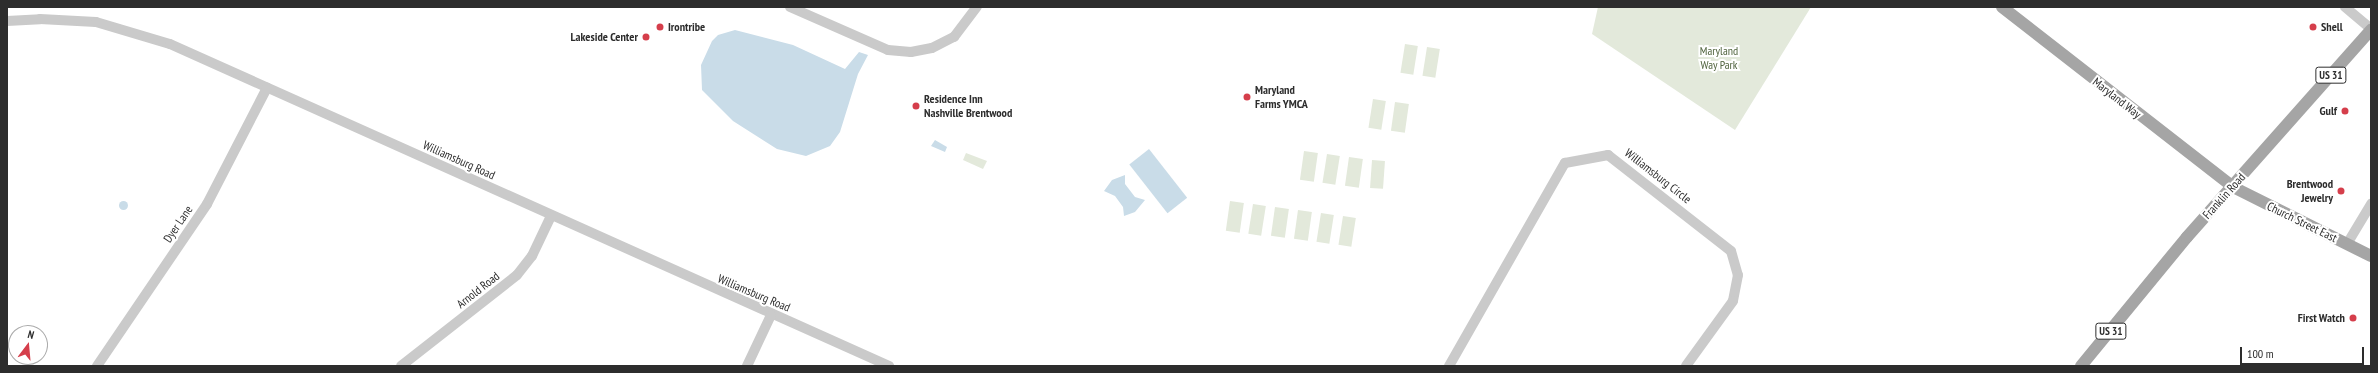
<!DOCTYPE html>
<style>
body{margin:0}
#map{position:relative;width:2378px;height:373px;overflow:hidden;background:#fff;font-family:"PT Sans Narrow",sans-serif}
div>[style]{position:absolute}
[style*='--x']{left:calc(var(--x)*1px);top:calc(var(--y)*1px);width:calc(var(--w)*1px);rotate:calc(var(--a)*1deg)}
.green>*{inset:0;background:#e3e9db;transform-origin:0 0}
.water>*{inset:0;background:#c9dce8;transform-origin:0 0}
.round{border-radius:50%}
.minor>*{height:10px;margin:-5px;padding:0 5px;transform-origin:5px;border-radius:5px;background:#cacaca}
.major>*{height:12px;margin:-6px;padding:0 6px;transform-origin:6px;border-radius:6px;background:#a5a5a5}
.dots>*{width:11px;height:11px;translate:-50% -50%;box-sizing:border-box;border:2px solid #fff;border-radius:50%}
span{translate:-50% -50%;white-space:nowrap;text-align:center;line-height:1.15;-webkit-text-stroke:4px #fff;paint-order:stroke}
.shield-label span{padding:1px 3px;background:#fff;border:1px solid;border-radius:3px;-webkit-text-stroke-width:0}
.shield-label{font-size:11px;color:#2d2d2d;font-weight:700}
.poi-label{font-size:12px;color:#2d2d2d;font-weight:700}
.left{translate:0 -50%;text-align:left}
.right{translate:-100% -50%;text-align:right}
.park-label{font-size:12px;color:#51643f}
.street-label{font-size:12px;color:#2d2d2d}
.frame{position:absolute;inset:0;border:8px solid #2d2d2d;pointer-events:none}
.north{position:absolute;left:8px;top:325px;width:40px;height:40px;box-sizing:border-box;background:#fff;border:1px solid #ababab;border-radius:50%;rotate:16deg;font-size:11px;font-weight:700;line-height:16px;text-align:center;color:#2d2d2d}
.north::after{content:'';display:block;margin:auto;width:14px;height:18px;background:#d53e4b;clip-path:polygon(50% 0,100% 100%,50% 72%,0 100%)}
.scale{position:absolute;left:2240px;top:347px;width:124px;height:18px;box-sizing:border-box;border:2px solid #2d2d2d;border-top:0;padding-left:5px;font-size:12px;line-height:14px;white-space:nowrap;color:#2d2d2d;-webkit-text-stroke:3px #fff;paint-order:stroke}
</style>
<div id="map">
<div class="green">
<div style="clip-path:polygon(1598px 7px,1811px 7px,1735px 130px,1592px 34px)"></div>
<div style="left:1405px;top:44px;width:13px;height:29px;rotate:9deg"></div>
<div style="left:1427px;top:47px;width:13px;height:29px;rotate:9deg"></div>
<div style="left:1373px;top:99px;width:13px;height:29px;rotate:9deg"></div>
<div style="left:1395px;top:102px;width:14px;height:29px;rotate:8deg"></div>
<div style="left:1304px;top:151px;width:14px;height:29px;rotate:8deg"></div>
<div style="clip-path:polygon(966px 153px,987px 161px,983px 169px,963px 160px)"></div>
<div style="left:1327px;top:154px;width:13px;height:29px;rotate:9deg"></div>
<div style="left:1349px;top:157px;width:14px;height:29px;rotate:8deg"></div>
<div style="left:1372px;top:160px;width:13px;height:28px;rotate:4deg"></div>
<div style="left:1230px;top:201px;width:14px;height:30px;rotate:8deg"></div>
<div style="left:1253px;top:204px;width:13px;height:30px;rotate:9deg"></div>
<div style="left:1275px;top:207px;width:14px;height:29px;rotate:8deg"></div>
<div style="left:1298px;top:210px;width:14px;height:29px;rotate:8deg"></div>
<div style="left:1321px;top:213px;width:13px;height:29px;rotate:9deg"></div>
<div style="left:1343px;top:216px;width:13px;height:29px;rotate:9deg"></div>
</div>
<div class="water">
<div style="clip-path:polygon(735px 30px,793px 45px,845px 69px,859px 52px,868px 55px,858px 74px,840px 132px,830px 146px,806px 156px,777px 149px,733px 121px,702px 90px,701px 65px,712px 41px,718px 35px)"></div>
<div style="clip-path:polygon(935px 140px,947px 147px,945px 152px,931px 146px)"></div>
<div style="left:1149px;top:149px;width:62px;height:25px;rotate:52deg"></div>
<div style="clip-path:polygon(1125px 175px,1125px 184px,1135px 197px,1145px 200px,1135px 212px,1124px 216px,1123px 207px,1115px 196px,1104px 191px,1112px 180px)"></div>
<div class="round" style="left:118.5px;top:200.5px;width:9px;height:9px"></div>
</div>
<div class="minor">
<div style="--x:790;--y:7;--w:107;--a:23.7"></div>
<div style="--x:888;--y:50;--w:23;--a:5"></div>
<div style="--x:911;--y:52;--w:21;--a:-11"></div>
<div style="--x:932;--y:48;--w:25;--a:-27"></div>
<div style="--x:954;--y:37;--w:38;--a:-53"></div>
<div style="--x:2345;--y:7;--w:34;--a:40"></div>
<div style="--x:7;--y:21;--w:33;--a:-3"></div>
<div style="--x:40;--y:19;--w:56;--a:3.1"></div>
<div style="--x:96;--y:22;--w:77;--a:16.6"></div>
<div style="--x:170;--y:44;--w:788;--a:24.12"></div>
<div style="--x:2347;--y:244;--w:47;--a:-59"></div>
<div style="--x:97;--y:366;--w:196;--a:-55.8"></div>
<div style="--x:207;--y:204;--w:131;--a:-62.7"></div>
<div style="--x:401;--y:366;--w:147;--a:-38.1"></div>
<div style="--x:517;--y:275;--w:24;--a:-52"></div>
<div style="--x:532;--y:256;--w:44;--a:-64.6"></div>
<div style="--x:747;--y:366;--w:56;--a:-64.8"></div>
<div style="--x:1449;--y:366;--w:234;--a:-60.3"></div>
<div style="--x:1565;--y:163;--w:44;--a:-10.5"></div>
<div style="--x:1608;--y:155;--w:156;--a:38"></div>
<div style="--x:1731;--y:251;--w:25;--a:74"></div>
<div style="--x:1738;--y:275;--w:26;--a:101"></div>
<div style="--x:1733;--y:301;--w:80;--a:125.9"></div>
</div>
<div class="major">
<div style="--x:2002;--y:7;--w:293;--a:37.9"></div>
<div style="--x:2233;--y:187;--w:154;--a:26.6"></div>
<div style="--x:2081;--y:366;--w:167;--a:-50.6"></div>
<div style="--x:2187;--y:237;--w:277;--a:-48.4"></div>
</div>
<div class="dots">
<div style="left:660px;top:27px;background:#d53e4b"></div>
<div style="left:2313px;top:27px;background:#d53e4b"></div>
<div style="left:646px;top:37px;background:#d53e4b"></div>
<div style="left:1247px;top:97px;background:#d53e4b"></div>
<div style="left:916px;top:106px;background:#d53e4b"></div>
<div style="left:2345px;top:111px;background:#d53e4b"></div>
<div style="left:2341px;top:191px;background:#d53e4b"></div>
<div style="left:2353px;top:318px;background:#d53e4b"></div>
</div>
<div class="shield-label">
<span style="left:2331px;top:75px">US 31</span>
<span style="left:2111px;top:331px">US 31</span>
</div>
<div class="poi-label">
<span class="left" style="left:668px;top:27px">Irontribe</span>
<span class="left" style="left:2321px;top:27px">Shell</span>
<span class="right" style="left:638px;top:37px">Lakeside Center</span>
<span class="left" style="left:1255px;top:97px">Maryland<br>Farms YMCA</span>
<span class="left" style="left:924px;top:106px">Residence Inn<br>Nashville Brentwood</span>
<span class="right" style="left:2337px;top:111px">Gulf</span>
<span class="right" style="left:2333px;top:191px">Brentwood<br>Jewelry</span>
<span class="right" style="left:2345px;top:318px">First Watch</span>
</div>
<div class="park-label">
<span style="left:1719px;top:58px">Maryland<br>Way Park</span>
</div>
<div class="street-label">
<span style="left:2117px;top:98px;rotate:38deg">Maryland Way</span>
<span style="left:459px;top:160px;rotate:24deg">Williamsburg Road</span>
<span style="left:1658px;top:176px;rotate:38deg">Williamsburg Circle</span>
<span style="left:2224px;top:196px;rotate:-48deg">Franklin Road</span>
<span style="left:2302px;top:222px;rotate:26deg">Church Street East</span>
<span style="left:178px;top:224px;rotate:-56deg">Dyer Lane</span>
<span style="left:478px;top:290px;rotate:-38deg">Arnold Road</span>
<span style="left:754px;top:293px;rotate:23deg">Williamsburg Road</span>
</div>
<div class="frame"></div>
<div class="north">N</div>
<div class="scale">100 m</div>
</div>
